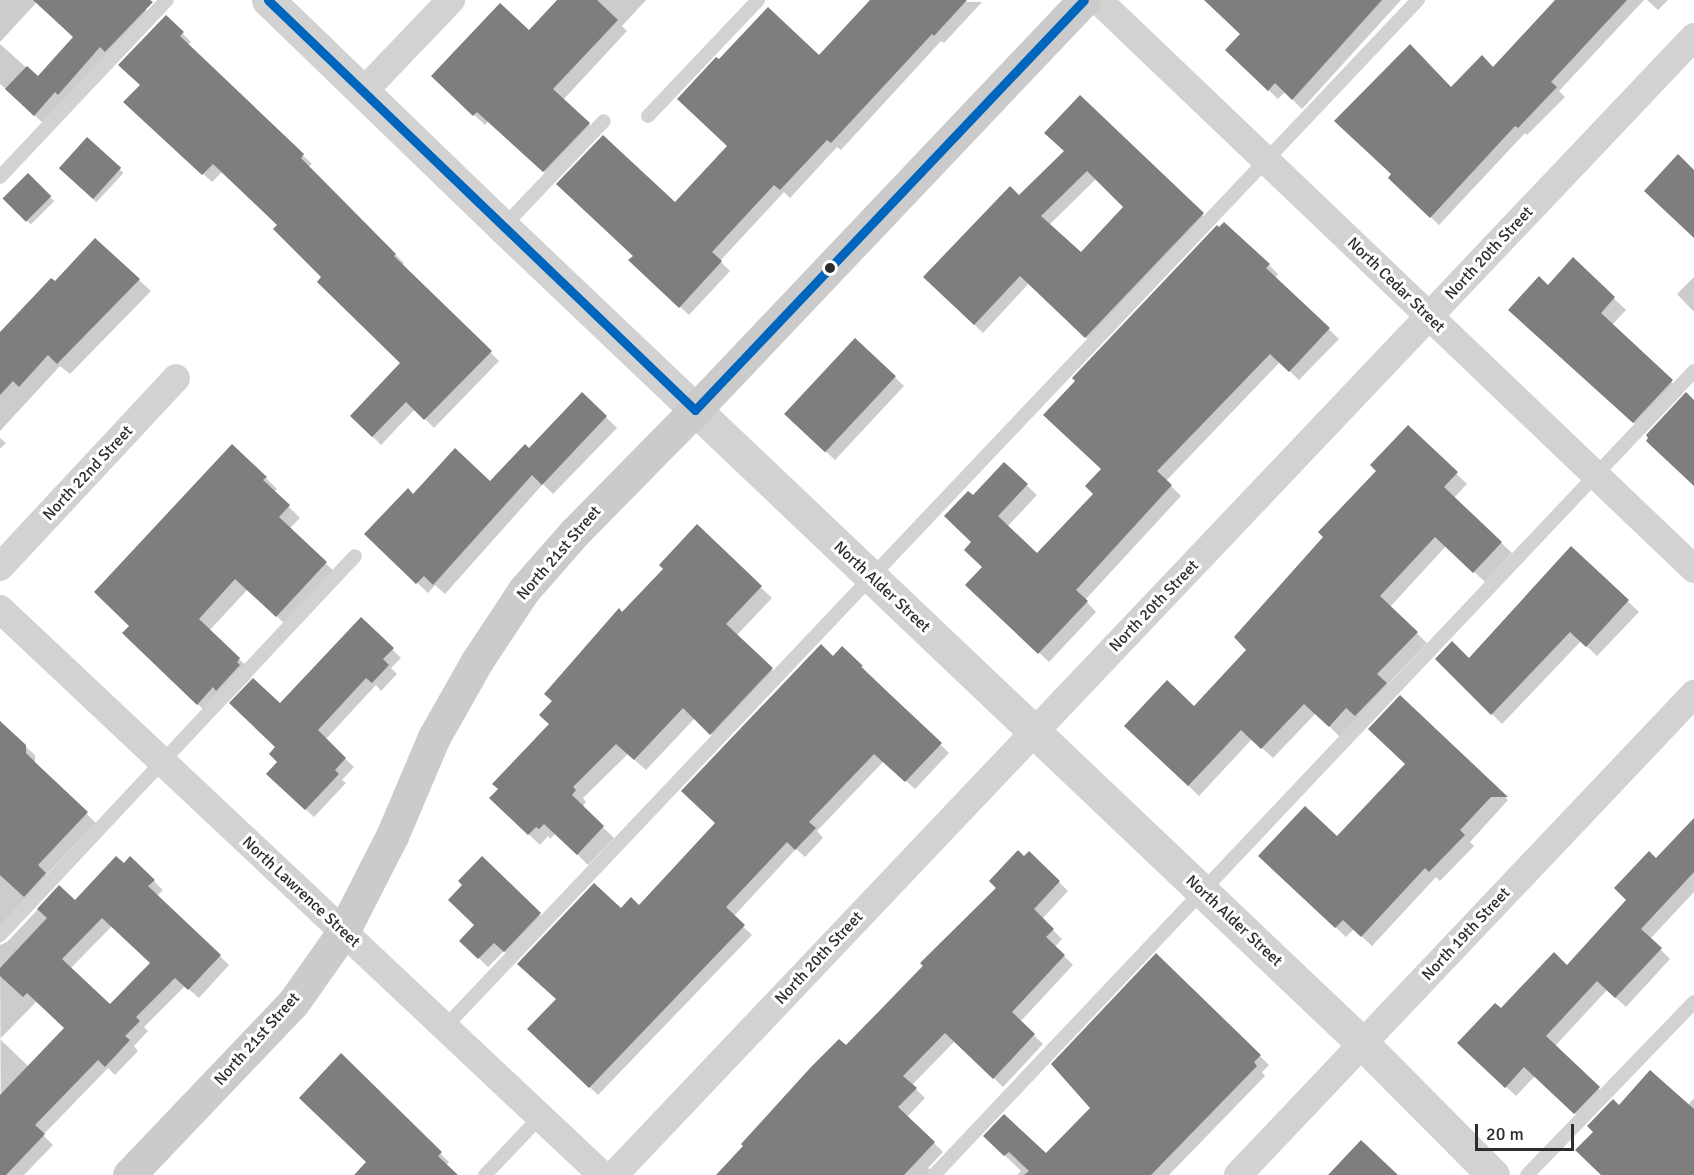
<!DOCTYPE html>
<style>
body{margin:0}
#map{position:relative;width:1694px;height:1175px;overflow:hidden;background:#fff;font-family:Signika,sans-serif}
div>[style]{position:absolute}
[style*='--x']{left:calc(var(--x)*1px);top:calc(var(--y)*1px);width:calc(var(--w)*1px);rotate:calc(var(--a)*1deg)}
.shadow>*{inset:0;background:#0003;transform-origin:0 0}
.building>*{inset:0;background:#7e7e7e;transform-origin:0 0}
.service>*{height:14px;margin:-7px;padding:0 7px;transform-origin:7px;border-radius:7px;background:#d2d2d2}
.minor>*{height:28px;margin:-14px;padding:0 14px;transform-origin:14px;border-radius:14px;background:#d2d2d2}
.tertiary>*{height:33px;margin:-16.5px;padding:0 16.5px;transform-origin:16.5px;border-radius:16.5px;background:#d2d2d2}
.secondary>*{height:33px;margin:-16.5px;padding:0 16.5px;transform-origin:16.5px;border-radius:16.5px;background:#cbcbcb}
.bus-1>*{height:9px;margin:-4.5px;padding:0 4.5px;transform-origin:4.5px;border-radius:4.5px;background:#0065bd}
.dots>*{width:16px;height:16px;translate:-50% -50%;box-sizing:border-box;border:3px solid #fff;border-radius:50%}
span{translate:-50% -50%;white-space:nowrap;text-align:center;line-height:1.15;-webkit-text-stroke:6px #fff;paint-order:stroke}
.street-label{font-size:16px;color:#2d2d2d}
.scale{position:absolute;left:1475px;top:1124px;width:99px;height:27px;box-sizing:border-box;border:3px solid #2d2d2d;border-top:0;padding-left:8px;font-size:18px;line-height:21px;white-space:nowrap;color:#2d2d2d;-webkit-text-stroke:4px #fff;paint-order:stroke}
</style>
<div id="map">
<div class="shadow">
<div style="clip-path:polygon(0 0,136px 0,154px 18px,43px 123px,0 84px,0 44px,38px 78px,75px 38px,37px 2px,0 42px)"></div>
<div style="clip-path:polygon(559px 0,646px 0,622px 26px,627px 31px,563px 100px,599px 134px,554px 181px,488px 121px,485px 125px,443px 86px,529px 32px)"></div>
<div style="clip-path:polygon(872px 0,982px 2px,944px 43px,941px 41px,841px 150px,837px 147px,790px 198px,784px 192px,720px 261px,730px 271px,689px 315px,639px 269px,675px 204px)"></div>
<div style="clip-path:polygon(1205px 0,1401px 0,1302px 109px,1285px 92px,1278px 99px,1237px 60px,1241px 35px)"></div>
<div style="clip-path:polygon(1557px 0,1644px 0,1559px 91px,1565px 97px,1527px 135px,1525px 133px,1439px 225px,1390px 178px,1451px 89px,1493px 69px)"></div>
<div style="clip-path:polygon(1647px 0,1668px 0,1658px 10px)"></div>
<div style="clip-path:polygon(166px 17px,191px 42px,188px 45px,312px 164px,308px 167px,404px 263px,402px 266px,499px 361px,434px 428px,415px 409px,381px 445px,352px 416px,402px 363px,279px 225px,222px 172px,212px 182px,134px 111px)"></div>
<div style="clip-path:polygon(evenodd,1080px 97px,1211px 223px,1095px 346px,1029px 283px,983px 333px,934px 286px,1066px 151px,1080px 97px,1096px 179px,1125px 207px,1081px 255px,1049px 225px,1096px 179px)"></div>
<div style="left:87px;top:139px;width:50px;height:40px;rotate:43deg"></div>
<div style="left:28px;top:175px;width:37px;height:33px;rotate:45deg"></div>
<div style="clip-path:polygon(95px 240px,151px 291px,70px 374px,60px 366px,0 431px,0 334px,55px 284px)"></div>
<div style="clip-path:polygon(1573px 259px,1626px 310px,1612px 325px,1683px 393px,1645px 433px,1521px 321px,1548px 287px)"></div>
<div style="clip-path:polygon(1269px 265px,1278px 274px,1275px 278px,1339px 339px,1299px 380px,1280px 362px,1166px 481px,1181px 496px,1085px 600px,1096px 612px,1049px 662px,977px 594px,984px 567px,973px 497px,1004px 464px,1037px 495px,1007px 527px,1037px 555px,1095px 494px,1103px 469px,1054px 424px)"></div>
<div style="clip-path:polygon(1694px 277px,1694px 312px,1677px 294px)"></div>
<div style="clip-path:polygon(856px 340px,904px 386px,835px 460px,794px 422px)"></div>
<div style="clip-path:polygon(582px 394px,617px 428px,553px 494px,543px 484px,445px 594px,435px 585px,428px 593px,377px 545px,413px 496px,491px 483px,529px 450px)"></div>
<div style="clip-path:polygon(1408px 427px,1467px 484px,1454px 498px,1512px 553px,1485px 582px,1446px 546px,1390px 607px,1427px 643px,1387px 685px,1397px 694px,1340px 737px,1316px 713px,1273px 758px,1252px 739px,1199px 796px,1137px 736px,1194px 708px,1248px 650px,1325px 537px,1378px 471px)"></div>
<div style="clip-path:polygon(0 438px,6px 443px,0 449px)"></div>
<div style="clip-path:polygon(266px 478px,277px 489px,274px 492px,300px 518px,289px 529px,338px 575px,288px 627px,248px 589px,209px 631px,251px 670px,247px 674px,251px 678px,229px 701px,225px 698px,209px 715px,124px 633px,131px 626px,96px 592px)"></div>
<div style="clip-path:polygon(697px 527px,772px 598px,736px 636px,783px 680px,721px 744px,695px 718px,646px 770px,628px 754px,583px 798px,586px 802px,582px 807px,614px 838px,588px 865px,556px 833px,550px 839px,548px 836px,540px 845px,491px 798px,550px 725px,622px 614px,665px 569px)"></div>
<div style="clip-path:polygon(1571px 548px,1639px 612px,1597px 656px,1581px 641px,1502px 724px,1437px 659px,1469px 660px)"></div>
<div style="clip-path:polygon(361px 619px,401px 658px,391px 668px,397px 674px,381px 691px,376px 685px,325px 740px,354px 767px,342px 780px,346px 783px,314px 817px,276px 782px,280px 706px)"></div>
<div style="clip-path:polygon(843px 648px,949px 753px,915px 789px,884px 761px,817px 831px,823px 838px,805px 857px,796px 849px,733px 917px,752px 935px,598px 1095px,529px 1029px,557px 1000px,621px 910px,639px 907px,716px 823px)"></div>
<div style="clip-path:polygon(0 729px,25px 746px,35px 755px,35px 763px,96px 823px,46px 875px,54px 883px,0 943px)"></div>
<div style="clip-path:polygon(1407px 764px,1498px 790px,1508px 800px,1470px 842px,1474px 846px,1440px 881px,1436px 877px,1372px 946px,1354px 929px,1346px 937px,1270px 866px,1337px 839px)"></div>
<div style="clip-path:polygon(1694px 820px,1694px 892px,1650px 939px,1670px 959px,1626px 1007px,1607px 990px,1555px 1046px,1608px 1098px,1584px 1122px,1535px 1076px,1516px 1096px,1469px 1053px,1501px 1010px,1567px 967px,1628px 900px,1656px 860px)"></div>
<div style="clip-path:polygon(1029px 853px,1068px 891px,1042px 919px,1062px 939px,1055px 947px,1073px 965px,1020px 1022px,1043px 1044px,1003px 1087px,955px 1041px,912px 1085px,925px 1098px,907px 1117px,943px 1152px,928px 1168px,935px 1175px,718px 1175px,846px 1047px)"></div>
<div style="clip-path:polygon(482px 858px,548px 923px,514px 960px,504px 951px,488px 967px,461px 941px,476px 925px,464px 885px)"></div>
<div style="clip-path:polygon(evenodd,124px 865px,154px 881px,163px 890px,157px 896px,229px 965px,199px 998px,185px 986px,144px 1027px,148px 1031px,134px 1046px,138px 1051px,115px 1075px,108px 1068px,43px 1135px,53px 1145px,24px 1175px,1px 1175px,0 945px,7px 942px,59px 887px,75px 902px,124px 865px,112px 926px,152px 964px,110px 1006px,70px 969px,112px 926px,124px 865px,37px 1001px,66px 1028px,29px 1067px,0 1039px,37px 1001px)"></div>
<div style="clip-path:polygon(1156px 955px,1269px 1065px,1262px 1072px,1265px 1076px,1169px 1175px,1017px 1175px,1021px 1171px,994px 1145px,1046px 1155px,1092px 1108px)"></div>
<div style="clip-path:polygon(341px 1055px,449px 1162px,446px 1165px,456px 1175px,376px 1175px,368px 1162px)"></div>
<div style="clip-path:polygon(1694px 1098px,1694px 1175px,1603px 1175px,1619px 1107px,1688px 1105px)"></div>
</div>
<div class="building">
<div style="clip-path:polygon(33px 0,150px 0,153px 2px,105px 52px,100px 47px,58px 95px,55px 92px,34px 116px,5px 89px,27px 66px,38px 76px,73px 37px)"></div>
<div style="clip-path:polygon(557px 0,597px 0,618px 20px,553px 89px,590px 123px,543px 172px,477px 112px,473px 116px,431px 76px,500px 3px,529px 30px)"></div>
<div style="clip-path:polygon(870px 0,967px 0,934px 36px,932px 34px,831px 143px,827px 140px,780px 190px,774px 185px,712px 252px,722px 261px,679px 308px,628px 260px,633px 256px,556px 184px,603px 135px,675px 202px,727px 146px,677px 99px,716px 57px,719px 59px,768px 7px,819px 55px)"></div>
<div style="clip-path:polygon(1204px 0,1382px 0,1292px 100px,1275px 83px,1268px 91px,1225px 50px,1240px 34px)"></div>
<div style="clip-path:polygon(1555px 0,1627px 0,1551px 82px,1557px 87px,1518px 128px,1515px 126px,1430px 218px,1388px 178px,1391px 174px,1334px 121px,1410px 44px,1451px 87px,1482px 55px,1493px 67px)"></div>
<div style="clip-path:polygon(166px 15px,184px 32px,180px 36px,304px 154px,301px 158px,396px 254px,394px 256px,492px 351px,424px 420px,406px 402px,372px 437px,350px 416px,400px 363px,317px 282px,321px 277px,273px 229px,277px 225px,213px 164px,202px 175px,123px 102px,140px 85px,118px 65px)"></div>
<div style="clip-path:polygon(evenodd,1080px 95px,1204px 213px,1085px 338px,1020px 276px,974px 325px,923px 277px,1010px 186px,1019px 195px,1064px 151px,1044px 133px,1080px 95px,1087px 171px,1123px 207px,1081px 252px,1041px 216px,1087px 171px)"></div>
<div style="left:87px;top:137px;width:46px;height:42px;rotate:42deg"></div>
<div style="clip-path:polygon(1678px 154px,1694px 170px,1694px 238px,1644px 191px)"></div>
<div style="left:28px;top:173px;width:33px;height:36px;rotate:45deg"></div>
<div style="clip-path:polygon(1224px 222px,1270px 264px,1266px 268px,1330px 328px,1289px 372px,1270px 354px,1157px 471px,1172px 485px,1076px 590px,1088px 601px,1038px 654px,965px 585px,982px 567px,964px 550px,971px 542px,944px 516px,968px 491px,973px 495px,1004px 462px,1028px 484px,998px 516px,1037px 553px,1093px 494px,1085px 486px,1101px 469px,1043px 415px,1075px 381px,1072px 378px,1217px 225px,1219px 227px)"></div>
<div style="clip-path:polygon(95px 238px,140px 279px,57px 364px,48px 355px,19px 387px,13px 381px,0 395px,0 332px,51px 278px,55px 281px)"></div>
<div style="clip-path:polygon(1573px 257px,1615px 297px,1601px 313px,1673px 380px,1633px 423px,1508px 310px,1539px 276px,1548px 285px)"></div>
<div style="left:855px;top:338px;width:56px;height:104px;rotate:43deg"></div>
<div style="clip-path:polygon(582px 392px,607px 416px,542px 485px,532px 475px,433px 585px,424px 576px,416px 584px,364px 534px,408px 488px,413px 494px,455px 448px,490px 481px,525px 444px,529px 448px)"></div>
<div style="clip-path:polygon(1686px 392px,1694px 400px,1694px 486px,1646px 441px,1648px 438px,1646px 435px)"></div>
<div style="clip-path:polygon(1408px 425px,1458px 472px,1444px 487px,1502px 542px,1473px 573px,1435px 537px,1380px 596px,1418px 632px,1377px 674px,1387px 683px,1355px 716px,1346px 708px,1329px 727px,1304px 704px,1261px 749px,1241px 730px,1188px 786px,1124px 726px,1167px 680px,1194px 706px,1246px 650px,1234px 637px,1323px 537px,1318px 532px,1376px 471px,1370px 465px)"></div>
<div style="clip-path:polygon(232px 444px,267px 477px,263px 480px,290px 505px,279px 517px,327px 562px,276px 617px,235px 579px,199px 619px,240px 658px,237px 662px,240px 665px,216px 691px,213px 687px,197px 705px,122px 633px,129px 626px,94px 592px)"></div>
<div style="clip-path:polygon(697px 524px,762px 586px,726px 624px,773px 668px,710px 735px,683px 708px,634px 760px,616px 744px,573px 787px,576px 790px,572px 795px,604px 826px,577px 855px,544px 824px,539px 829px,536px 827px,528px 835px,489px 798px,498px 789px,492px 784px,549px 724px,539px 715px,552px 701px,544px 694px,619px 608px,622px 612px,663px 569px,659px 565px)"></div>
<div style="clip-path:polygon(1571px 546px,1629px 600px,1586px 647px,1570px 632px,1491px 715px,1435px 659px,1452px 641px,1469px 658px)"></div>
<div style="clip-path:polygon(361px 617px,394px 648px,383px 659px,389px 665px,372px 683px,366px 678px,318px 730px,346px 758px,335px 770px,339px 774px,305px 810px,266px 774px,277px 762px,269px 754px,275px 747px,229px 703px,253px 678px,280px 703px)"></div>
<div style="clip-path:polygon(821px 644px,833px 656px,842px 646px,863px 666px,861px 667px,942px 743px,905px 782px,874px 754px,809px 822px,816px 828px,795px 850px,787px 842px,726px 907px,745px 925px,589px 1088px,527px 1029px,556px 999px,517px 964px,594px 883px,621px 908px,631px 897px,639px 905px,715px 823px,681px 791px)"></div>
<div style="clip-path:polygon(1400px 695px,1508px 797px,1491px 797px,1460px 830px,1465px 835px,1429px 872px,1425px 868px,1361px 937px,1343px 920px,1335px 928px,1258px 856px,1305px 806px,1337px 836px,1405px 764px,1368px 729px)"></div>
<div style="clip-path:polygon(0 721px,26px 745px,26px 753px,37px 764px,88px 812px,38px 865px,46px 873px,24px 897px,0 875px)"></div>
<div style="clip-path:polygon(1694px 818px,1694px 872px,1641px 929px,1662px 948px,1615px 998px,1597px 981px,1546px 1036px,1600px 1087px,1574px 1114px,1524px 1067px,1505px 1088px,1457px 1043px,1495px 1003px,1501px 1008px,1554px 952px,1567px 965px,1626px 900px,1614px 888px,1649px 851px,1656px 858px)"></div>
<div style="clip-path:polygon(1018px 850px,1024px 856px,1029px 851px,1060px 881px,1034px 909px,1054px 929px,1046px 937px,1065px 955px,1012px 1012px,1035px 1034px,993px 1079px,945px 1033px,903px 1076px,917px 1088px,898px 1107px,935px 1142px,904px 1175px,716px 1175px,743px 1146px,741px 1144px,811px 1067px,839px 1039px,846px 1045px,923px 966px,920px 963px,996px 888px,989px 881px)"></div>
<div style="clip-path:polygon(evenodd,116px 856px,124px 863px,130px 856px,155px 880px,148px 886px,221px 955px,188px 990px,175px 978px,136px 1017px,140px 1021px,125px 1036px,130px 1040px,105px 1067px,98px 1060px,35px 1125px,45px 1134px,6px 1175px,0 1175px,0 1095px,64px 1028px,27px 993px,23px 997px,0 976px,0 968px,47px 918px,37px 909px,59px 885px,75px 900px,116px 856px,102px 918px,150px 963px,110px 1004px,62px 959px,102px 918px)"></div>
<div style="clip-path:polygon(482px 856px,541px 913px,504px 952px,494px 943px,478px 959px,459px 941px,474px 925px,448px 900px,462px 885px,458px 881px)"></div>
<div style="clip-path:polygon(1156px 953px,1261px 1055px,1254px 1062px,1257px 1066px,1151px 1175px,1024px 1175px,1029px 1171px,1009px 1152px,1004px 1156px,983px 1136px,1004px 1114px,1046px 1153px,1090px 1108px,1051px 1064px)"></div>
<div style="clip-path:polygon(341px 1053px,442px 1152px,438px 1156px,458px 1175px,354px 1175px,366px 1162px,299px 1098px)"></div>
<div style="clip-path:polygon(1650px 1070px,1694px 1109px,1694px 1175px,1601px 1175px,1575px 1150px,1593px 1132px,1587px 1126px,1613px 1099px,1619px 1105px)"></div>
<div style="clip-path:polygon(1361px 1140px,1398px 1175px,1328px 1175px)"></div>
</div>
<div class="service">
<div style="--x:648;--y:116;--w:160;--a:-46.5"></div>
<div style="--x:0;--y:177;--w:243;--a:-46.7"></div>
<div style="--x:503;--y:227;--w:146;--a:-46.4"></div>
<div style="--x:0;--y:935;--w:519;--a:-46.87"></div>
<div style="--x:445;--y:1027;--w:1415;--a:-46.55"></div>
<div style="--x:485;--y:1175;--w:80;--a:-46.5"></div>
<div style="--x:934;--y:1175;--w:1106;--a:-46.61"></div>
<div style="--x:1527;--y:1175;--w:240;--a:-46"></div>
</div>
<div class="minor">
<div style="--x:1098;--y:0;--w:824;--a:43.67"></div>
<div style="--x:362;--y:93;--w:129;--a:-46.3"></div>
<div style="--x:0;--y:567;--w:258;--a:-47"></div>
<div style="--x:0;--y:609;--w:826;--a:43.23"></div>
<div style="--x:614;--y:1175;--w:1569;--a:-46.5"></div>
<div style="--x:1238;--y:1175;--w:663;--a:-46.53"></div>
</div>
<div class="tertiary">
<div style="--x:268;--y:0;--w:327;--a:44"></div>
<div style="--x:503;--y:227;--w:1185;--a:43.53"></div>
<div style="--x:1362;--y:1043;--w:186;--a:45.2"></div>
</div>
<div class="secondary">
<div style="--x:129;--y:1175;--w:238;--a:-46.4"></div>
<div style="--x:293;--y:1003;--w:87;--a:-54.8"></div>
<div style="--x:343;--y:932;--w:108;--a:-63"></div>
<div style="--x:392;--y:836;--w:108;--a:-67"></div>
<div style="--x:434;--y:737;--w:87;--a:-60.5"></div>
<div style="--x:477;--y:661;--w:85;--a:-56.5"></div>
<div style="--x:524;--y:590;--w:77;--a:-48.7"></div>
<div style="--x:575;--y:532;--w:171;--a:-45.5"></div>
<div style="--x:695;--y:410;--w:565;--a:-46.51"></div>
</div>
<div class="bus-1">
<div style="--x:268;--y:0;--w:592;--a:43.84"></div>
<div style="--x:695;--y:410;--w:565;--a:-46.51"></div>
</div>
<div class="dots">
<div style="left:830px;top:268px;background:#2d2d2d"></div>
</div>
<div class="street-label">
<span style="left:1489px;top:253px;rotate:-47deg">North 20th Street</span>
<span style="left:1396px;top:285px;rotate:44deg">North Cedar Street</span>
<span style="left:88px;top:473px;rotate:-47deg">North 22nd Street</span>
<span style="left:559px;top:553px;rotate:-49deg">North 21st Street</span>
<span style="left:882px;top:587px;rotate:43deg">North Alder Street</span>
<span style="left:1154px;top:606px;rotate:-46deg">North 20th Street</span>
<span style="left:301px;top:892px;rotate:43deg">North Lawrence Street</span>
<span style="left:1234px;top:921px;rotate:43deg">North Alder Street</span>
<span style="left:1466px;top:934px;rotate:-47deg">North 19th Street</span>
<span style="left:819px;top:958px;rotate:-47deg">North 20th Street</span>
<span style="left:257px;top:1039px;rotate:-48deg">North 21st Street</span>
</div>
<div class="scale">20 m</div>
</div>
